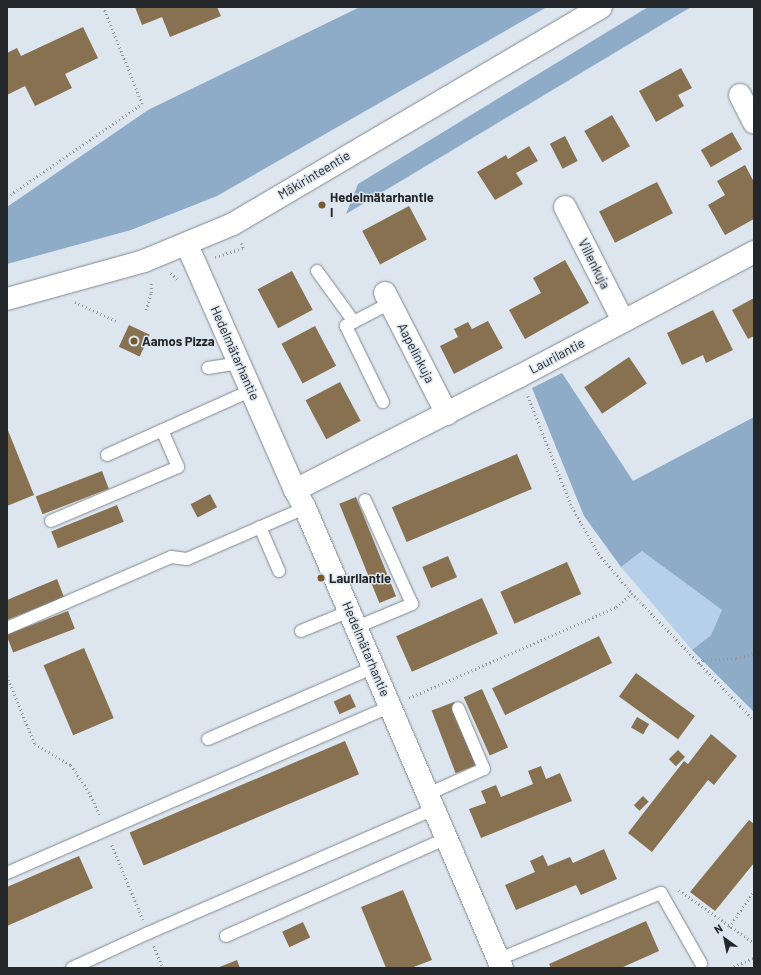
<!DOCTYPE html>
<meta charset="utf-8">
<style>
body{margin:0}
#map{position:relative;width:761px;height:975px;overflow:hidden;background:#dde6ef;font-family:Barlow,sans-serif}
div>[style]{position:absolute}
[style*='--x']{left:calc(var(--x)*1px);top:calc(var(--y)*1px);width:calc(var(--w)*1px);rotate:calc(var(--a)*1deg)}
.green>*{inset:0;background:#b6d0ea}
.forest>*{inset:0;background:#8eabc8}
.building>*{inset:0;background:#877151;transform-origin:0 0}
.path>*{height:2.5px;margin-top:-1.25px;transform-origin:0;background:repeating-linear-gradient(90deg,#9299a0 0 1px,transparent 0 4px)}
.roads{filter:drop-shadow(0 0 1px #808890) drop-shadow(0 0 1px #808890)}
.service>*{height:12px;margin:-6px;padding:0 6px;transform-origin:6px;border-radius:6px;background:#fff}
.minor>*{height:22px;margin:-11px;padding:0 11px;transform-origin:11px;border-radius:11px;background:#fff}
.tertiary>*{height:22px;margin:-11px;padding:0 11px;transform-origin:11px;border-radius:11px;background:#fff}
.dots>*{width:11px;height:11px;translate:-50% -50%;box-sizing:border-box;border:2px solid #dde6ef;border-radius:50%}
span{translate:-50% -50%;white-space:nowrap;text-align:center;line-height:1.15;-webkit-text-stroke:3px #dde6ef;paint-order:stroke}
.street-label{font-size:13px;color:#23272a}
.poi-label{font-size:13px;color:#23272a;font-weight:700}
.left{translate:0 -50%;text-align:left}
.frame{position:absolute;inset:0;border:8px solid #23272a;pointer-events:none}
.north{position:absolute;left:705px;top:919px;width:40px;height:40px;-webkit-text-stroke:3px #dde6ef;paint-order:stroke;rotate:327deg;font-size:11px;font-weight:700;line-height:16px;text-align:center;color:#23272a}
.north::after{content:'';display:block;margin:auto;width:14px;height:18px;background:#23272a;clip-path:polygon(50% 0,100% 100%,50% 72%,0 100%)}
</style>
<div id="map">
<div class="green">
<div style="clip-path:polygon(642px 551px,722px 610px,711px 635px,692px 650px,621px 567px)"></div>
</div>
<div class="forest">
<div style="clip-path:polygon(360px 7px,547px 7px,217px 196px,131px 230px,7px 264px,7px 207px,148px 110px)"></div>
<div style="clip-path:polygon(648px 7px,691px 7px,346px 214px,358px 184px)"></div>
<div style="clip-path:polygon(562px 373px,633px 481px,754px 417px,754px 712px,692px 650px,711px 635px,722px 610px,642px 551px,621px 567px,584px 516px,532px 388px)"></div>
</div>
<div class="building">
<div style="clip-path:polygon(135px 7px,217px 7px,221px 16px,170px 37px,162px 17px,142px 25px)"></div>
<div style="clip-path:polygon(83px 27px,98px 58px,65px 74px,72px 88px,35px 106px,25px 86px,7px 95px,7px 53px,17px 48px,21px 56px)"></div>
<div style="clip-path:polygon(681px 68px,692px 88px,678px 95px,684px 106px,656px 122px,639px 91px)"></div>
<div style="left:612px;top:115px;width:36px;height:32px;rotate:60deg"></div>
<div style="left:732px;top:132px;width:20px;height:36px;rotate:60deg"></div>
<div style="left:565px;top:136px;width:28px;height:17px;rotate:63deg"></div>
<div style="clip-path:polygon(529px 146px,538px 161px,516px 173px,523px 184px,495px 200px,477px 172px,506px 155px,508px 159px)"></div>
<div style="clip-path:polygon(745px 165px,754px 182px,754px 219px,725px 235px,708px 205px,725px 195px,717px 181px)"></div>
<div style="left:657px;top:182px;width:35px;height:65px;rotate:63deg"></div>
<div style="left:409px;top:206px;width:38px;height:53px;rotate:62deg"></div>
<div style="clip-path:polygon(565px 260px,589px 303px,525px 339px,509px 310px,541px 293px,533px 278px)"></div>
<div style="left:292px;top:271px;width:44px;height:39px;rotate:62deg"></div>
<div style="clip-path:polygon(754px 298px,754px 336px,748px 339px,732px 310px)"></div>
<div style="clip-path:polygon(713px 310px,733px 350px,706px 363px,703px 355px,682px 365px,667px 333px)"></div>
<div style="clip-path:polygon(488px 321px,503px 348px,454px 374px,440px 346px,458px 337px,454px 329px,468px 322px,472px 329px)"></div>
<div style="left:129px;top:325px;width:23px;height:24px;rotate:25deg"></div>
<div style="left:315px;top:326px;width:45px;height:38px;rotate:62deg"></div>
<div style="left:629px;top:357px;width:32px;height:54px;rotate:56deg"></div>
<div style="left:340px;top:382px;width:44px;height:39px;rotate:62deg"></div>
<div style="clip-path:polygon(7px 428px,34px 495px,7px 506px)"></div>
<div style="left:517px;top:454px;width:38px;height:136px;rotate:67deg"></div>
<div style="left:102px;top:471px;width:19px;height:71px;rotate:69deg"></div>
<div style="left:210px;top:494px;width:15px;height:22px;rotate:62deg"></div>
<div style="left:356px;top:497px;width:107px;height:18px;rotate:68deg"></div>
<div style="left:117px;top:505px;width:18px;height:71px;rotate:68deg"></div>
<div style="left:448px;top:556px;width:23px;height:28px;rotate:67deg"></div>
<div style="left:567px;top:562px;width:35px;height:73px;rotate:66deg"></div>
<div style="clip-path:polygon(57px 579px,64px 597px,7px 620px,7px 600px)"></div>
<div style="left:482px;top:598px;width:39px;height:94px;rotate:66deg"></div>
<div style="left:68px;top:611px;width:19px;height:66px;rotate:69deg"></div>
<div style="left:599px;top:636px;width:30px;height:119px;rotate:64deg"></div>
<div style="left:84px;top:648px;width:76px;height:44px;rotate:67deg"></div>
<div style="left:636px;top:673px;width:73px;height:29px;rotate:36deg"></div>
<div style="left:482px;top:689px;width:64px;height:20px;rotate:66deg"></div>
<div style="left:350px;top:694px;width:14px;height:18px;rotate:65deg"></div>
<div style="left:454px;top:702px;width:67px;height:24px;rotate:69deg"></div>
<div style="left:637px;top:717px;width:14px;height:12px;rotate:30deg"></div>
<div style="clip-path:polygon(711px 734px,737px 756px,714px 785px,708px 780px,652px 852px,628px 833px,684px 761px,688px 764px)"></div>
<div style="left:345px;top:741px;width:36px;height:234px;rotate:67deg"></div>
<div style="left:678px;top:750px;width:10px;height:13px;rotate:45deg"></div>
<div style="clip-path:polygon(541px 766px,546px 779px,560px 773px,572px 801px,481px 838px,469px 809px,486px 803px,481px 791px,496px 785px,501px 797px,533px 784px,528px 771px)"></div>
<div style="left:643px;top:796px;width:8px;height:13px;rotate:45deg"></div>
<div style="clip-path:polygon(749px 820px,754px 824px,754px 863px,715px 911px,690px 892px)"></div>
<div style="clip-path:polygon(604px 849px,617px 879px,581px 895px,576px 885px,516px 910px,505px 885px,535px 872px,530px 861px,543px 855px,548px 866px,570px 857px,573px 863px)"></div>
<div style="clip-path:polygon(79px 856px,93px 888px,7px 926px,7px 887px)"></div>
<div style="clip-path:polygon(403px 890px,432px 960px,411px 968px,386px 968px,361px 907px)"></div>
<div style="clip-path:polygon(646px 921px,659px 951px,621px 968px,551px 968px,549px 964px)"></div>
<div style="left:303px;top:922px;width:17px;height:23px;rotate:65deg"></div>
<div style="clip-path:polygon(237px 960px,240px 968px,217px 968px)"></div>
</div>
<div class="path">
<div style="--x:7;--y:197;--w:164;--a:-34.6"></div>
<div style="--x:142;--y:104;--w:105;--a:-111.9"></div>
<div style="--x:215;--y:257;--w:29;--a:-18"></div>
<div style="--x:243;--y:248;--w:5;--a:-112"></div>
<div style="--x:171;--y:273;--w:11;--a:45"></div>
<div style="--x:75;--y:302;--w:45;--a:24.9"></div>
<div style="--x:146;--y:310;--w:18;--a:-74"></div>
<div style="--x:151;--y:293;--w:12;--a:-90"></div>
<div style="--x:528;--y:396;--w:119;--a:68.4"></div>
<div style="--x:572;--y:507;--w:54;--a:60.1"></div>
<div style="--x:599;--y:554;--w:51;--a:49.8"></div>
<div style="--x:632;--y:593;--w:176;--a:46.2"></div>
<div style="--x:699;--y:664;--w:6;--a:-45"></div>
<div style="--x:703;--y:660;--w:33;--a:-3"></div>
<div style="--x:736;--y:658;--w:19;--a:-16"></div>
<div style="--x:7;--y:676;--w:74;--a:67.6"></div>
<div style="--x:35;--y:744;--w:42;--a:30.3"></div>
<div style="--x:71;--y:765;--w:32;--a:56"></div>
<div style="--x:89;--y:792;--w:26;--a:65"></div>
<div style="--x:409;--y:698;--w:226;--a:-23.7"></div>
<div style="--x:616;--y:607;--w:21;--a:-41"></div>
<div style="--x:112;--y:845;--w:81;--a:67.5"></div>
<div style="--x:679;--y:890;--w:92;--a:35.2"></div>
<div style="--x:729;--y:927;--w:44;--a:-55.2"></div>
<div style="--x:154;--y:946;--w:24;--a:68"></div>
<div style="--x:730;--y:968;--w:26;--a:-23"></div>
</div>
<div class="roads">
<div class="service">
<div style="--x:317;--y:271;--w:63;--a:54"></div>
<div style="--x:208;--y:368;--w:31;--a:-9"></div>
<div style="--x:383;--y:402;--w:85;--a:-116"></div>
<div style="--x:346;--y:326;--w:50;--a:-27.6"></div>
<div style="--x:107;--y:455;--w:159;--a:-24.1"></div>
<div style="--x:51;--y:521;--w:138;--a:-23"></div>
<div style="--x:178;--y:467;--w:40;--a:-113.4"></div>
<div style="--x:260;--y:527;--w:48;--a:66.6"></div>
<div style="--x:357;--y:627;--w:60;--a:-22.7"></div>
<div style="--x:412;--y:604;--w:114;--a:-114.3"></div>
<div style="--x:7;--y:628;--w:179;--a:-23.4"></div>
<div style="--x:171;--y:557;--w:16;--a:7"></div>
<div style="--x:187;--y:559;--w:129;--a:-23.4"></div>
<div style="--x:301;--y:631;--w:53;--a:-22.2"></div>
<div style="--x:208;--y:739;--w:181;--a:-23.4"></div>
<div style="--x:428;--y:794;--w:61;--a:-24.1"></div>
<div style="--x:484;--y:769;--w:66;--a:-113.1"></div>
<div style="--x:7;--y:873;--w:419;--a:-23.5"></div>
<div style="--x:226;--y:936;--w:242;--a:-23.9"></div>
<div style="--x:499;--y:959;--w:175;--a:-22.2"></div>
<div style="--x:661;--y:893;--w:81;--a:60.3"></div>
<div style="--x:72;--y:968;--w:84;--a:-24.7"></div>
<div style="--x:148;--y:933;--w:313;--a:-23.4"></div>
</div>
<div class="minor">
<div style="--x:740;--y:95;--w:31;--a:63"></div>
<div style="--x:565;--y:207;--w:128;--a:63"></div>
<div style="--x:187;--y:245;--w:268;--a:66.2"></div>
<div style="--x:295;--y:490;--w:21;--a:61"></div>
<div style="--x:305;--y:508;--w:500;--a:66.82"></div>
<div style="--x:385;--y:293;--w:136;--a:62.9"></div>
<div style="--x:295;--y:490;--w:250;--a:-26.9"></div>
<div style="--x:518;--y:377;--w:267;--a:-27.9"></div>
</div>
<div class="tertiary">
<div style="--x:7;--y:299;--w:142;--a:-15.5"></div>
<div style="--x:144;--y:261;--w:96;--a:-22.6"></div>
<div style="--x:233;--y:224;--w:427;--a:-30.5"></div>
</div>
</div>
<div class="dots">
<div style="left:322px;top:205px;background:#76592d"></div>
<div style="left:134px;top:341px;background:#76592d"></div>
<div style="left:321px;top:578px;background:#76592d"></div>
</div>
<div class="street-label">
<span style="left:314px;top:175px;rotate:-31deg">Mäkirinteentie</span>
<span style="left:594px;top:264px;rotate:63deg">Villenkuja</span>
<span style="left:235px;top:353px;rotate:66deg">Hedelmätarhantie</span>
<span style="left:416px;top:353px;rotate:63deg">Aapelinkuja</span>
<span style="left:557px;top:356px;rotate:-28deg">Laurilantie</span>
<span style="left:366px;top:649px;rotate:67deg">Hedelmätarhantie</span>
</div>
<div class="poi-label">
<span class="left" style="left:330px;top:205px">Hedelmätarhantie<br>I</span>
<span class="left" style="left:142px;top:341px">Aamos Pizza</span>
<span class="left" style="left:329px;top:578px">Laurilantie</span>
</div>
<div class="frame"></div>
<div class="north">N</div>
</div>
